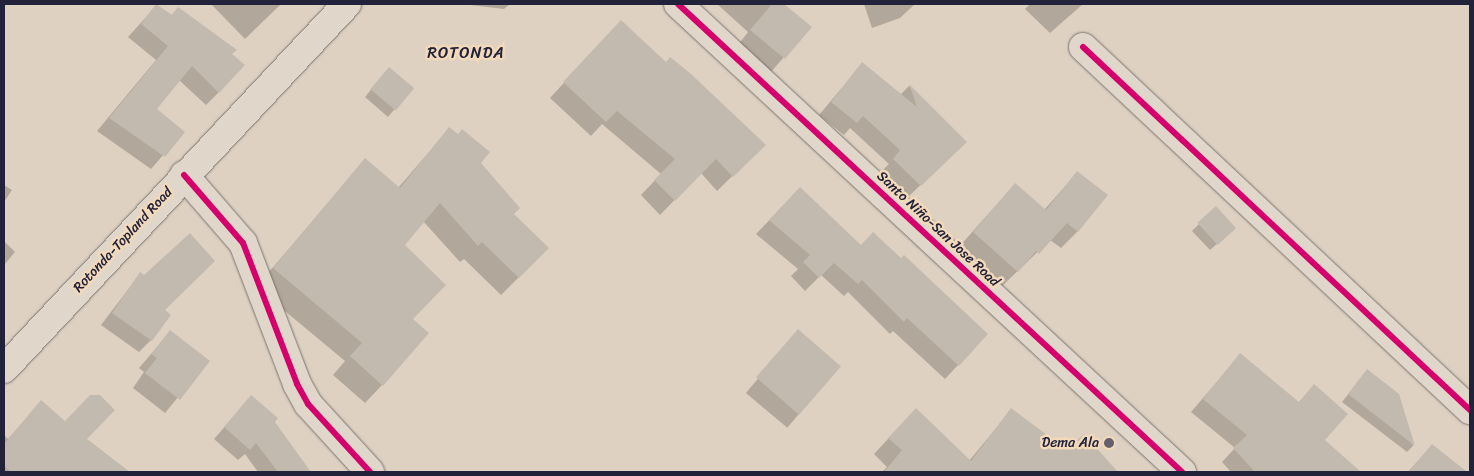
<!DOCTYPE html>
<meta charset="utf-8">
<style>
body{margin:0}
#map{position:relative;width:1474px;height:476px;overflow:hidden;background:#ded1c1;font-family:Sriracha,sans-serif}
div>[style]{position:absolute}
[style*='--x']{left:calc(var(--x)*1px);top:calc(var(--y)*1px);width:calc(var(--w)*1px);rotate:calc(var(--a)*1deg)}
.shadow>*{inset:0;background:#0003;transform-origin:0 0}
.building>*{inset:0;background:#c3baaf;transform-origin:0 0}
.roads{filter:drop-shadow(0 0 1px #7b7573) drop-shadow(0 0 1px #7b7573)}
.minor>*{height:28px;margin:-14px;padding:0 14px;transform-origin:14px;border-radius:14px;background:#e0d6ca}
.tertiary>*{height:28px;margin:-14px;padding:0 14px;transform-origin:14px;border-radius:14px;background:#e0d6ca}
.secondary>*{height:28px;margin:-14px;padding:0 14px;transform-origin:14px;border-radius:14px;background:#e0d6ca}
.cycleway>*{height:6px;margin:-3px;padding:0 3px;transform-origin:3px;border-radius:3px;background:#d6006c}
.dots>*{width:14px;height:14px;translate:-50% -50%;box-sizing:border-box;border:2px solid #f2d9ba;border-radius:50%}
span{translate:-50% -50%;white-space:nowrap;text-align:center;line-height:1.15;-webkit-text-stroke:5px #f2d9ba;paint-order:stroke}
.street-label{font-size:14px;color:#22223b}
.poi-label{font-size:14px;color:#22223b}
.right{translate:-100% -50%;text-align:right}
.quarter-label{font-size:16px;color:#22223b;letter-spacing:1px}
.frame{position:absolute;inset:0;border:5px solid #22223b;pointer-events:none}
</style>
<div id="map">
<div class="shadow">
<div style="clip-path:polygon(211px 4px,279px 4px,280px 5px,245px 39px)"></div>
<div style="clip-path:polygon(462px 4px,510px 4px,504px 9px)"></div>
<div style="clip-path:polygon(717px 4px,783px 4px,810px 27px,771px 72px,738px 45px,748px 32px)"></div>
<div style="clip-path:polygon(864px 4px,915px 4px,900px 18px,872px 28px)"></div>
<div style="clip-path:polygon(1030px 4px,1083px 4px,1050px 33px,1025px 9px)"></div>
<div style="clip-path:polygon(157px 5px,171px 16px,178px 8px,230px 54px,219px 92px,206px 105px,179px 80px,155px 109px,183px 132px,151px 169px,97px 131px,156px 60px,128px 37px)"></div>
<div style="clip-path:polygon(607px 36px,666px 63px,764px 145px,717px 191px,701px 173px,660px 215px,641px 195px,661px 174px,602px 124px,591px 136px,550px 98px)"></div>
<div style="clip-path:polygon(862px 64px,900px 95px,909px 86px,965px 142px,907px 198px,881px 172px,889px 164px,850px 128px,844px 135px,819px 115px)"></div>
<div style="clip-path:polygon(382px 76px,412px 88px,388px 117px,365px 97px)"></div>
<div style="clip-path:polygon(449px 129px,479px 163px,512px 214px,519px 277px,501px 295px,464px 259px,460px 262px,423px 221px,403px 245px,411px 319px,382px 385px,365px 403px,333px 375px,345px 361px,256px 287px,365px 160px,398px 188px)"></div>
<div style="clip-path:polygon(1077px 173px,1078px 231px,1061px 248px,1050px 240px,1000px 288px,957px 249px,1015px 184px,1044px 210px)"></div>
<div style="clip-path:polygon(4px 185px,12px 190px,4px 202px)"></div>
<div style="clip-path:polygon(787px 202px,861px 246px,901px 260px,987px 334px,945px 379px,893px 331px,890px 334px,848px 292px,844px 296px,821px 275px,805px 291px,791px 276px,798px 269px,756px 234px)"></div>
<div style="clip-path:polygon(1199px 224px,1228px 234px,1210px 250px,1192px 231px)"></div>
<div style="clip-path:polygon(4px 241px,15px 252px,4px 265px)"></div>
<div style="clip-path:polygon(140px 274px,163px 310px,151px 340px,139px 352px,101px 325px)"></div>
<div style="left:798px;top:331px;width:54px;height:81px;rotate:40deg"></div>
<div style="clip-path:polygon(170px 332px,208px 361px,165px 413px,133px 388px,144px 372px,139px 368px)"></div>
<div style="clip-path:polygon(1240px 355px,1298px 403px,1314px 386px,1324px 440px,1360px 472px,1231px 472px,1222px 462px,1235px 448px,1191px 412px)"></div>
<div style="clip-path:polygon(1367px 371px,1398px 395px,1413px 446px,1407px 452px,1342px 402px)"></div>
<div style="clip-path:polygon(251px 397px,273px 422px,309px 472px,258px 472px,245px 454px,238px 460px,214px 439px)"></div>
<div style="clip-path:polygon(41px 402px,124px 470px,122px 472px,4px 472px,4px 435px,8px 439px)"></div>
<div style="clip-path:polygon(1011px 410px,1067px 452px,1084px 436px,1117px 472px,882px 472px,887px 467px,874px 454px,901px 425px,969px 461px)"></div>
<div style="clip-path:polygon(1432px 445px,1467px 472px,1408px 472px)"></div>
</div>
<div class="building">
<div style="clip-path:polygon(156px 4px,172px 15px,178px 7px,237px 50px,232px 54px,245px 65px,219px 93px,192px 66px,157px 109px,185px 132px,165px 157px,109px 118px,168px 46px,141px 24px)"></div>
<div style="clip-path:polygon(772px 4px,784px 4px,812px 27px,785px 59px,750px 30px)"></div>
<div style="clip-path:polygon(621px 20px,666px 62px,670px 57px,691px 74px,766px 145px,733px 177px,716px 159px,675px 201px,654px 180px,675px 159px,617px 111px,606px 122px,563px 82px)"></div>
<div style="clip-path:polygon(862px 62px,917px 107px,909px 84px,967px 142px,921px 186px,893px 159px,900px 150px,863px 116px,857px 123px,831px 102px)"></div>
<div style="left:389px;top:67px;width:33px;height:29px;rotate:40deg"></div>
<div style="clip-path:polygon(449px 127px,458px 134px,462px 129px,490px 152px,481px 163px,520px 208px,514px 214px,549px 248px,519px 278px,482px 242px,478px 246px,440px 203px,405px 245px,446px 285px,413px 319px,429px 333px,383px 386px,350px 356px,362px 343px,273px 268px,365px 158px,400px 188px)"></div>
<div style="clip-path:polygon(1077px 171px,1108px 195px,1078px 232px,1067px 223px,1039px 254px,1036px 251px,1018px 272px,973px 232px,1015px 183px,1046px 210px)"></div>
<div style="clip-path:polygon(800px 187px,861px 245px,873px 232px,901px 258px,904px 255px,988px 334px,959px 366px,907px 318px,904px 322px,862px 280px,858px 284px,834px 263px,819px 278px,803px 262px,810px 255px,769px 220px)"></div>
<div style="left:1216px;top:206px;width:30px;height:25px;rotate:48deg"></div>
<div style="clip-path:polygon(190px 233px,215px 261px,165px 310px,171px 315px,152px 341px,112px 313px,140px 272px,144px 275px)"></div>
<div style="left:798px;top:329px;width:57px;height:64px;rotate:41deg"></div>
<div style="clip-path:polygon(170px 330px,210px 361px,180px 400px,145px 373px,157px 358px,151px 354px)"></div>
<div style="clip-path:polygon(1240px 353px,1299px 402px,1314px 384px,1348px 414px,1325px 440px,1361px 472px,1255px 472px,1233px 448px,1247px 435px,1203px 399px)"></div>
<div style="clip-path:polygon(1367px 369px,1399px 394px,1415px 446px,1348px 394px)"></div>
<div style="clip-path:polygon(90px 395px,100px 395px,115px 410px,87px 439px,130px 472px,11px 472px,4px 466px,4px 444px,41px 400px,65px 421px)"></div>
<div style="clip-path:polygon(251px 395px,278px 418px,275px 422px,311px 472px,278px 472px,256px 443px,250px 450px,224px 427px)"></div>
<div style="clip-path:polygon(916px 408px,971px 461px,1011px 408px,1067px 450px,1084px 434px,1118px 472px,884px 472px,902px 450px,888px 438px)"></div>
<div style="clip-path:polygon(1432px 444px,1467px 472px,1409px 472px)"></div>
</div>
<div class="roads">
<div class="minor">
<div style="--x:1083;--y:47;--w:531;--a:43.17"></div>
<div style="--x:184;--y:175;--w:90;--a:49.1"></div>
<div style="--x:243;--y:243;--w:151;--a:69"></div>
<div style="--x:297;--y:384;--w:23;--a:61"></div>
<div style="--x:308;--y:404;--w:92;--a:47.6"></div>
</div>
<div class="tertiary">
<div style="--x:678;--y:4;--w:688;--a:42.88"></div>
</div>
<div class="secondary">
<div style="--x:4;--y:369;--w:501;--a:-46.78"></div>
</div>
</div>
<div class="cycleway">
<div style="--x:678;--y:4;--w:688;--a:42.88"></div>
<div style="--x:1083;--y:47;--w:531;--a:43.17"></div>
<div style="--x:184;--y:175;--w:90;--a:49.1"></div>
<div style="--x:243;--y:243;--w:151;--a:69"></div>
<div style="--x:297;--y:384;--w:23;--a:61"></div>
<div style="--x:308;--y:404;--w:92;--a:47.6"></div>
</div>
<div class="dots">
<div style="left:1109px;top:443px;background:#645f6a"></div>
</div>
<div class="street-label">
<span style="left:938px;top:229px;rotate:43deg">Santo Niño-San Jose Road</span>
<span style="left:123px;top:240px;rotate:-47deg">Rotonda-Topland Road</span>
</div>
<div class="poi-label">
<span class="right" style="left:1099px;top:443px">Dema Ala</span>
</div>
<div class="quarter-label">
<span style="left:466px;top:53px">ROTONDA</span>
</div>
<div class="frame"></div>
</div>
